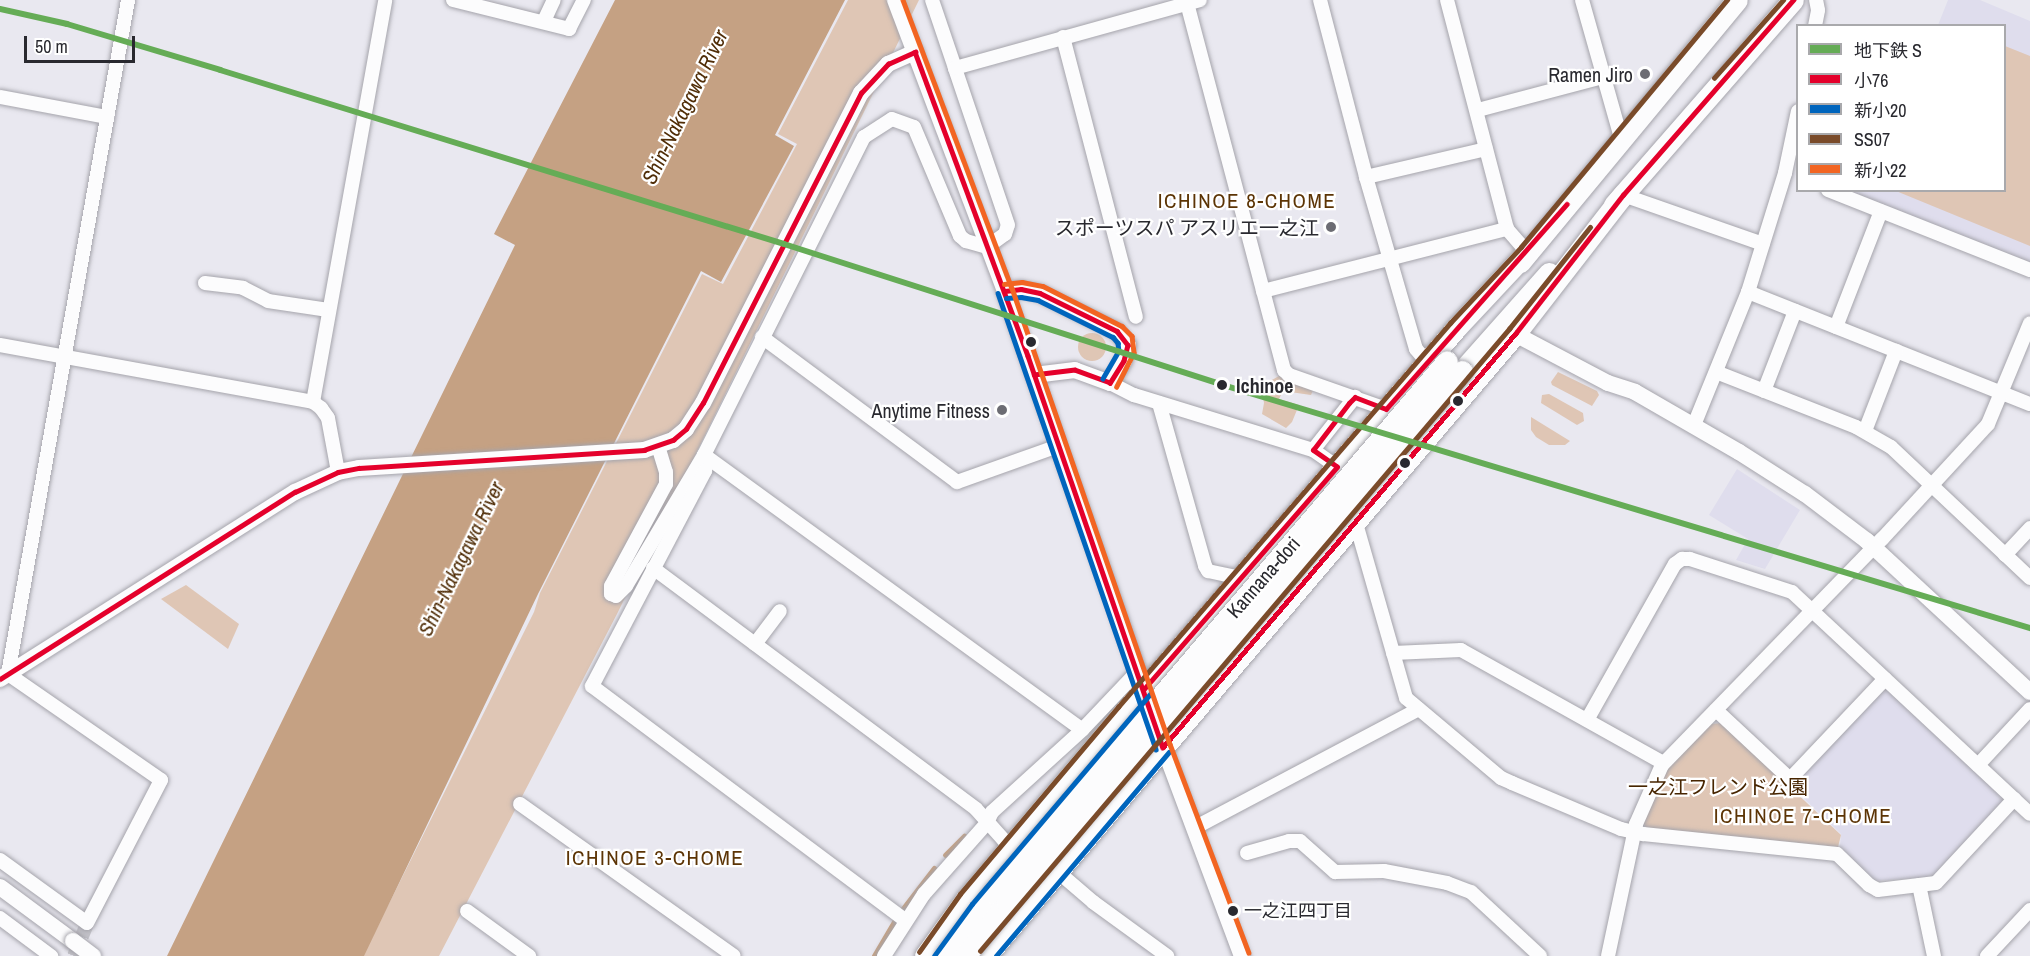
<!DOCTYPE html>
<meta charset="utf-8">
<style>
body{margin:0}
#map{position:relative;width:2030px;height:956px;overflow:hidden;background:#e9e8f0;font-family:"Archivo Narrow","Noto Sans JP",sans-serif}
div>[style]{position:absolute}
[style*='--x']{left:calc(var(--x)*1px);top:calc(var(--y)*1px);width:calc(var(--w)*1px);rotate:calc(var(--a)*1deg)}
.built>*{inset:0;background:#dfdded}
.green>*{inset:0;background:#dfc6b5}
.round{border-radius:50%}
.water>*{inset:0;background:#c5a183}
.stream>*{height:4.5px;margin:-2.25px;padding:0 2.25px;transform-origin:2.25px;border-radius:2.25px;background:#c5a183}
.minor-tunnel>*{height:14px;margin-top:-7px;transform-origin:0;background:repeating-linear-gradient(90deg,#c3c2c9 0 14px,transparent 0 21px)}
.roads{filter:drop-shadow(0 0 2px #a5a4ab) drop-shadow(0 0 2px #a5a4ab)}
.minor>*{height:14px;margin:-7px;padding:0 7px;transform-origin:7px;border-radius:7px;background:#fcfcfd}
.tertiary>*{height:16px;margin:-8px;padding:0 8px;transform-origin:8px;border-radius:8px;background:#fcfcfd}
.primary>*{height:21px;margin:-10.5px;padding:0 10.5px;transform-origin:10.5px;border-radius:10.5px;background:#fcfcfd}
.bridges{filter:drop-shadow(0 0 2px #a5a4ab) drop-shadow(0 0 2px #a5a4ab)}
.tertiary-bridge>*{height:16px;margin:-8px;padding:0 8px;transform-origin:8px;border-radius:8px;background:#fcfcfd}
.primary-bridge>*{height:21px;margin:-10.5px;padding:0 10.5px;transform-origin:10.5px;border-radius:10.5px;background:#fcfcfd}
.bus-1>*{height:4.5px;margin:-2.25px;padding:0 2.25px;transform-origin:2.25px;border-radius:2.25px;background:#e4002b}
.bus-2>*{height:4.5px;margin:-2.25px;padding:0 2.25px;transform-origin:2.25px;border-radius:2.25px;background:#0065bd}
.bus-3>*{height:4.5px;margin:-2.25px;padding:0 2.25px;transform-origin:2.25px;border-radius:2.25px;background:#7a4b2a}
.bus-4>*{height:4.5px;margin:-2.25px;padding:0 2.25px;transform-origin:2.25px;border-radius:2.25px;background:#f26522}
.metro-1>*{height:6px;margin:-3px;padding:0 3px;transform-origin:3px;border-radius:3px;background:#65ac56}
.dots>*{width:16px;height:16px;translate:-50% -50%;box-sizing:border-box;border:3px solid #fff;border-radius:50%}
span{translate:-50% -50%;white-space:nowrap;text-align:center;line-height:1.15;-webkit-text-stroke:4.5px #fff;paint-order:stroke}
.bus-label{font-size:18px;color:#29292f}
.left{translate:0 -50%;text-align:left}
.poi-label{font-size:20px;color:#29292f}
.right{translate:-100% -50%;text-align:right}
.stop-label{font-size:20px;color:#29292f;font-weight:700}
.street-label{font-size:20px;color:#29292f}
.park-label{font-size:20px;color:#472500}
.water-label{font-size:21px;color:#502d07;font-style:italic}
.neighbourhood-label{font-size:21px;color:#5c3405;letter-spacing:1.5px}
.legend{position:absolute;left:1796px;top:24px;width:210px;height:168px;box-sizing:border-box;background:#fff;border:2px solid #a9a9ac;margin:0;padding:8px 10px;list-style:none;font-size:18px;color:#29292f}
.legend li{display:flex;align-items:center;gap:12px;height:30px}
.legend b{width:30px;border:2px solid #a9a9ac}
.scale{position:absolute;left:24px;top:36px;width:111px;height:27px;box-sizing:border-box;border:3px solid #29292f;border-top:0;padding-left:8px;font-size:18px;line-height:21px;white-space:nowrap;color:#29292f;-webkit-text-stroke:4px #fff;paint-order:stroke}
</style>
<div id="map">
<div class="built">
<div style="clip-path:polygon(1948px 0,1980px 0,2030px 21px,2030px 263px,1843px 191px,2004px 190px,2004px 26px,1938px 25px)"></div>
<div style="clip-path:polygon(1737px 469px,1800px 510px,1765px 569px,1736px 560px,1748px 539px,1709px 515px)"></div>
<div style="clip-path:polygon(1883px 689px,1887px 689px,2001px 796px,2002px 803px,1933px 877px,1874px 881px,1840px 847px,1841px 834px,1792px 787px)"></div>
</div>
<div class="green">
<div style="clip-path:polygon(848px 0,919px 0,617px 614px,439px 956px,363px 956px,534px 612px,540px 593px,702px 274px,723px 284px,797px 144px,778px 134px)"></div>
<div style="clip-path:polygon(2005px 46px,2030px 56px,2030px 246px,1896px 191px,2004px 190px)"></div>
<div class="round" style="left:1078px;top:333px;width:28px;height:28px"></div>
<div style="clip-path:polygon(1558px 372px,1597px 391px,1599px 395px,1592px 406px,1552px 385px,1551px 382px)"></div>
<div style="clip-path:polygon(1279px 376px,1315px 386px,1311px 395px,1283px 391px,1279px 399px,1299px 405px,1292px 422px,1286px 428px,1262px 414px,1264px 403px,1261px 386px)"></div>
<div style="clip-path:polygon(1549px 394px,1583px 413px,1584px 421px,1577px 425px,1541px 403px,1542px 395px)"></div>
<div style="clip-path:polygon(1531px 417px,1570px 441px,1565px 445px,1549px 445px,1536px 437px,1531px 430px)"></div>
<div style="clip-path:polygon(186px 585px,239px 624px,228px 649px,161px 599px)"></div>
<div style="clip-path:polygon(1722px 723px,1841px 835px,1838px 847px,1646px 828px,1643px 822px,1667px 768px,1710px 724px)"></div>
</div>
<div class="water">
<div style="clip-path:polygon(615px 0,845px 0,775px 135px,794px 146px,721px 282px,701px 271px,538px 594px,364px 956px,167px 956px,515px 245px,494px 234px)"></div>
</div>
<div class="stream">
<div style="--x:945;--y:855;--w:27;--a:-45"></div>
<div style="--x:901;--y:911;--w:54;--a:-52.5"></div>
<div style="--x:874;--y:956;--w:42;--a:-59.7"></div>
</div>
<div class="minor-tunnel">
<div style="--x:74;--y:956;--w:35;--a:-68"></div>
</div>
<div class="roads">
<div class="minor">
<div style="--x:453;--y:0;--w:120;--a:14"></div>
<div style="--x:569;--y:29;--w:33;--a:-63"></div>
<div style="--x:932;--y:0;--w:72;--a:71.3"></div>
<div style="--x:1320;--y:0;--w:183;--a:75.4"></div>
<div style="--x:1366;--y:177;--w:179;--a:73.8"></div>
<div style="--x:1416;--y:349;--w:17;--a:50"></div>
<div style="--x:1447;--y:0;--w:237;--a:75.3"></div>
<div style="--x:1507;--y:229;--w:30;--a:49"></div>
<div style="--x:1582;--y:0;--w:143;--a:74.2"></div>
<div style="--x:1187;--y:3;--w:380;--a:75.2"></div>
<div style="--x:1284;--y:370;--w:7;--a:45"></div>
<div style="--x:1289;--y:375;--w:103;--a:19.3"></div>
<div style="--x:544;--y:21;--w:23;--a:-65"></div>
<div style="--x:1815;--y:26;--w:16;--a:-79"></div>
<div style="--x:1818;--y:10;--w:10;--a:-101"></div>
<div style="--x:1063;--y:37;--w:289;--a:75.4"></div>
<div style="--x:0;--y:97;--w:109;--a:10.6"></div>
<div style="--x:1478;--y:110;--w:129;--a:-14.8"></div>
<div style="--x:1366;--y:177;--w:123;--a:-13.1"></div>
<div style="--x:1828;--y:190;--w:217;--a:21.6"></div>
<div style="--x:1623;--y:195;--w:148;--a:19.3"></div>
<div style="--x:205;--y:283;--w:38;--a:7"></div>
<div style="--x:243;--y:288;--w:28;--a:27"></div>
<div style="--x:268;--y:301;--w:61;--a:8.5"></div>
<div style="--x:1263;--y:291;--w:252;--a:-14.3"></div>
<div style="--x:1748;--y:292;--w:303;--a:21.7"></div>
<div style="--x:1836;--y:327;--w:124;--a:-68.8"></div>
<div style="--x:762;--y:337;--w:243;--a:36.6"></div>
<div style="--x:957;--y:482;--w:107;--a:-19.6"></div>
<div style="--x:0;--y:345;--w:318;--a:10.3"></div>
<div style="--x:313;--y:402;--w:10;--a:37"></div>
<div style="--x:321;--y:408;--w:12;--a:55"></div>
<div style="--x:328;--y:418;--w:55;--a:79.5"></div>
<div style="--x:1716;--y:372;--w:150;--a:21.4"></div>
<div style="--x:1856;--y:427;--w:40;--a:29.7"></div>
<div style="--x:1891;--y:447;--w:191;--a:43.3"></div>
<div style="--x:1110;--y:383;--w:27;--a:27"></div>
<div style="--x:1134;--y:395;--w:187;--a:17.1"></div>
<div style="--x:1313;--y:450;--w:29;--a:35"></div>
<div style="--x:1764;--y:391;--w:86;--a:-68.8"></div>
<div style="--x:313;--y:402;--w:408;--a:-79.8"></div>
<div style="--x:1159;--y:403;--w:169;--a:74.2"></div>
<div style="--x:1205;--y:566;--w:6;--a:59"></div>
<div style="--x:1208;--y:571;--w:34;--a:12"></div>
<div style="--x:1694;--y:425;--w:144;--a:-67.9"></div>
<div style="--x:1748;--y:292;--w:125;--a:-72.7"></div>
<div style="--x:1785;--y:173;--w:63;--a:-78.2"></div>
<div style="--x:1865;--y:431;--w:86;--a:-68.8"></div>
<div style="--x:658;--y:446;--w:27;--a:73"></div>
<div style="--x:666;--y:472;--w:12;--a:90"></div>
<div style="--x:666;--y:484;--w:116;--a:118.3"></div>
<div style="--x:611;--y:586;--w:8;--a:90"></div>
<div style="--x:611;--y:594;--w:5;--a:22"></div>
<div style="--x:616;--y:596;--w:14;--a:-45"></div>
<div style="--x:626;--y:586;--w:152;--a:-59.2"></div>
<div style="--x:704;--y:455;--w:356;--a:-63.3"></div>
<div style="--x:864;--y:137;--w:33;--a:-33"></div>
<div style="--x:892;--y:119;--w:23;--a:20"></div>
<div style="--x:914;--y:127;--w:118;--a:67.1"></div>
<div style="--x:960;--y:236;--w:8;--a:40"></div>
<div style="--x:966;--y:241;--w:22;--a:16"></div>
<div style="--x:987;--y:247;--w:22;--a:-36"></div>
<div style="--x:1005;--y:234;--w:9;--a:-72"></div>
<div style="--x:1008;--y:225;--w:166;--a:-108.7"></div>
<div style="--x:955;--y:68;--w:254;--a:-15.5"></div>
<div style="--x:1313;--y:450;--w:68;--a:-51.6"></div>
<div style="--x:704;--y:455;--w:16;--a:86"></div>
<div style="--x:705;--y:471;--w:243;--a:117.7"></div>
<div style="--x:592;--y:686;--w:391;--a:36.8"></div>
<div style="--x:704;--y:455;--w:467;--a:36"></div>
<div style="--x:1355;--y:520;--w:185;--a:74"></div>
<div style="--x:1406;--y:698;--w:124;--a:40.1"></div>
<div style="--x:1501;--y:778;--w:12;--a:24"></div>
<div style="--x:1512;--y:783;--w:118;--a:22.9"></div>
<div style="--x:1621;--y:829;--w:23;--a:13"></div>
<div style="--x:1643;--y:834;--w:195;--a:5.9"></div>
<div style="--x:1837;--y:854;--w:45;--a:44.1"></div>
<div style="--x:1869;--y:885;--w:10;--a:29"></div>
<div style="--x:1878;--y:890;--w:58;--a:-6.9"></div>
<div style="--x:1936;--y:883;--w:115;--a:-47.1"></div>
<div style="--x:2005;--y:555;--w:37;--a:-47"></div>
<div style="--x:653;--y:568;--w:403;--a:36.7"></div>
<div style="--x:976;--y:809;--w:51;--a:48.2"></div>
<div style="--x:755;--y:644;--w:41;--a:-52.9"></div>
<div style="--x:1393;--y:653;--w:68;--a:-2.5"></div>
<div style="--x:1461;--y:650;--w:231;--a:29.2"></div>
<div style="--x:1716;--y:710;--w:101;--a:43"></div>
<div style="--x:1790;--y:779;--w:138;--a:-46.5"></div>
<div style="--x:1587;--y:720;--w:179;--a:-60.6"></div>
<div style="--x:1675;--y:564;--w:9;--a:-36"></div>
<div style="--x:1682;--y:559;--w:8;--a:0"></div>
<div style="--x:1690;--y:559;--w:107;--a:17.9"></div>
<div style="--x:1792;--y:592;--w:325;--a:43"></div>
<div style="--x:1978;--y:765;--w:76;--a:-47.1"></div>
<div style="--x:520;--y:804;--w:262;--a:35.4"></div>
<div style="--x:1196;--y:827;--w:252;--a:-27.9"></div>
<div style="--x:1247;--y:853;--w:44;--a:-15.9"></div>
<div style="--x:1289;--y:841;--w:11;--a:0"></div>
<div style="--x:1300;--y:841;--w:47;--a:41.5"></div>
<div style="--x:1335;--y:872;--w:49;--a:-1.2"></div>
<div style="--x:1384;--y:871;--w:64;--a:10.8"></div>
<div style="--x:1447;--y:883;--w:26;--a:21"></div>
<div style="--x:1471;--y:892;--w:94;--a:42.8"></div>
<div style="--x:0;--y:860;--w:107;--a:35.9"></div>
<div style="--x:87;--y:923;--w:161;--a:-62.6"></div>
<div style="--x:161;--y:780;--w:186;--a:-145.3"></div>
<div style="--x:8;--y:674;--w:685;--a:-79.9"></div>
<div style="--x:1057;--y:871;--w:48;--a:40.7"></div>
<div style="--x:1093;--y:902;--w:92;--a:36.1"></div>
<div style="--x:1919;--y:885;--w:73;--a:78.1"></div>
<div style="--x:467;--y:911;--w:77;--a:36"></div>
<div style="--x:0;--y:918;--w:64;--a:36.7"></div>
<div style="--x:884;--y:956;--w:74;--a:-57.2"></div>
<div style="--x:924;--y:894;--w:95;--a:-48.4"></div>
<div style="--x:987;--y:823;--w:12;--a:-66"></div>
<div style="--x:992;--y:812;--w:122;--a:-42.3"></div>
<div style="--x:1082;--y:730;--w:81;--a:-46.5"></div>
<div style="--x:1608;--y:956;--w:135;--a:-78"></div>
<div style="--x:1636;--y:824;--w:64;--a:-66.2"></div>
<div style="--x:1662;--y:765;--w:315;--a:-45.8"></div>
<div style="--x:1882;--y:539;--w:156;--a:-47.3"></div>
<div style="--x:1988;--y:424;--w:109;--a:-67.4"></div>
<div style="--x:1987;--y:956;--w:63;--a:-46.9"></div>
</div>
<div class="tertiary">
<div style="--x:895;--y:0;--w:311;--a:69.3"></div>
<div style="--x:1005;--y:291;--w:432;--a:70.7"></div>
<div style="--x:1005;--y:291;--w:16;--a:-7"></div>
<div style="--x:1021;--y:289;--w:19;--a:12"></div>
<div style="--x:1040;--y:293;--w:86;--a:26.3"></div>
<div style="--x:1117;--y:331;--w:18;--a:52"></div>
<div style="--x:1128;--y:345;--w:16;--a:104"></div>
<div style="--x:1124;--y:361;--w:26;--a:122"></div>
<div style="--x:1110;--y:383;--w:37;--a:-160"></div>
<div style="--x:1075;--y:370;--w:41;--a:173"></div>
<div style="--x:1515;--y:334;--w:105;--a:27.8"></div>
<div style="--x:1608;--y:383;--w:28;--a:18"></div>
<div style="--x:1635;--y:392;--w:120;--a:30"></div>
<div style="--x:1739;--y:452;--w:78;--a:32.5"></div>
<div style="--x:1805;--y:494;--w:78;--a:37.2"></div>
<div style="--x:1867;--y:541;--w:222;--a:42.8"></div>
<div style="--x:0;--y:679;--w:349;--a:-32.4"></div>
<div style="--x:295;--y:492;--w:47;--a:-24.9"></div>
<div style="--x:338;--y:472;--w:21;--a:-11"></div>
<div style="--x:359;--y:468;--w:286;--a:-3.6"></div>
<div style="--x:644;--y:450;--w:31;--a:-19"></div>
<div style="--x:673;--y:440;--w:17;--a:-40"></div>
<div style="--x:686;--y:429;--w:31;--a:-57"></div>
<div style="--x:703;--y:403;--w:348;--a:-63"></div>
<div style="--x:861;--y:93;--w:40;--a:-47"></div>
<div style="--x:888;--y:64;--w:30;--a:-24"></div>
<div style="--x:1160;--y:737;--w:234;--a:69.5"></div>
<div style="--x:0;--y:887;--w:91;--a:36.5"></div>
</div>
<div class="primary">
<div style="--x:1614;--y:205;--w:272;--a:-48.9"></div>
<div style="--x:1520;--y:262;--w:340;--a:-50.4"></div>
<div style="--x:1462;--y:371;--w:131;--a:-48.4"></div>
<div style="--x:925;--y:956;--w:70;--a:-54.3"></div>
<div style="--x:966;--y:899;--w:245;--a:-49.8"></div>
<div style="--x:1124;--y:712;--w:508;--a:-49.15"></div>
<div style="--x:1456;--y:328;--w:104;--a:-46.9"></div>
<div style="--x:986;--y:956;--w:817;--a:-49.62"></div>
<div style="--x:1515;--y:334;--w:176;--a:-52.2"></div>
</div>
</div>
<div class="bridges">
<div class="tertiary-bridge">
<div style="--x:73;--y:941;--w:25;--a:37"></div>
</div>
<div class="primary-bridge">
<div style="--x:945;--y:956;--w:79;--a:-52.7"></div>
<div style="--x:993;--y:893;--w:699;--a:-49.52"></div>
<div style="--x:965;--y:956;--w:68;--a:-51.6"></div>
<div style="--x:1007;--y:903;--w:700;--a:-49.46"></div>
</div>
</div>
<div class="bus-1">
<div style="--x:1005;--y:291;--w:16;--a:-7"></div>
<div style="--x:1021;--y:289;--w:19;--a:12"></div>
<div style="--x:1040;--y:293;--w:86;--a:26.3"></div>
<div style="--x:1117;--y:331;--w:18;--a:52"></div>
<div style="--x:1128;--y:345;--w:16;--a:104"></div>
<div style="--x:1124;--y:361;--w:26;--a:122"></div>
<div style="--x:1110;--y:383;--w:37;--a:-160"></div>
<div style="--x:1075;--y:370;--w:41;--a:173"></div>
<div style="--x:0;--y:679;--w:349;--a:-32.4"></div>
<div style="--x:295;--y:492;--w:47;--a:-24.9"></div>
<div style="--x:338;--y:472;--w:21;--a:-11"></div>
<div style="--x:359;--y:468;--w:286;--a:-3.6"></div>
<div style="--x:644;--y:450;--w:31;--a:-19"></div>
<div style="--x:673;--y:440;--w:17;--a:-40"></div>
<div style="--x:686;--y:429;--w:31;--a:-57"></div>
<div style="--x:703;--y:403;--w:348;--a:-63"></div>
<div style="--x:861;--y:93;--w:40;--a:-47"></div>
<div style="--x:888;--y:64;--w:30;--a:-24"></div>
<div style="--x:915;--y:52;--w:324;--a:69.6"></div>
<div style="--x:1028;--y:356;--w:414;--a:71"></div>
<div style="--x:1144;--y:689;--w:294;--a:-49"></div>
<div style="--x:1337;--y:467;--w:29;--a:-145"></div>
<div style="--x:1313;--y:450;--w:59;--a:-52.5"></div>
<div style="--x:1349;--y:403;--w:8;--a:-45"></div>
<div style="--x:1355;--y:397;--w:33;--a:21"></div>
<div style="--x:1386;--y:409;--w:273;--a:-48.6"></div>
<div style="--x:1163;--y:747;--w:543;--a:-49.56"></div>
<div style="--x:1515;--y:334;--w:176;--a:-52.2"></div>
<div style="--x:1623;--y:195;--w:259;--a:-48.9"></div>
</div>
<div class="bus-2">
<div style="--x:998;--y:293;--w:483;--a:70.9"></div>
<div style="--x:1006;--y:298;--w:15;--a:-4"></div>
<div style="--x:1021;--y:297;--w:17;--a:10"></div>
<div style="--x:1038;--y:300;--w:84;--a:26.3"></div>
<div style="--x:1113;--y:337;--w:8;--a:50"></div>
<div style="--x:1118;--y:343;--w:8;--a:83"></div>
<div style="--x:1119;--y:351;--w:32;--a:120"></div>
<div style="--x:934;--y:956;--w:64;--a:-53.8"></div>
<div style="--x:972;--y:904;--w:275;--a:-49.7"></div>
<div style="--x:996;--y:956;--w:267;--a:-49.7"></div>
</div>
<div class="bus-3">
<div style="--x:1714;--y:78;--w:104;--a:-48.5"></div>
<div style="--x:980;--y:951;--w:817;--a:-49.62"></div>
<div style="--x:1509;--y:329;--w:130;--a:-51.5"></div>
<div style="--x:919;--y:952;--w:71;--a:-54.7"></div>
<div style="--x:960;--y:894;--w:245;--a:-49.8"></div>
<div style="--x:1118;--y:707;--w:508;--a:-49.15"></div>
<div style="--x:1450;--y:323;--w:104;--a:-46.9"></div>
<div style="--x:1521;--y:247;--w:322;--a:-50.2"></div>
</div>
<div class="bus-4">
<div style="--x:903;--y:0;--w:308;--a:69.3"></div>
<div style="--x:1012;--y:288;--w:483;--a:70.9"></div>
<div style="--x:1170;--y:744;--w:223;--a:69.3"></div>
<div style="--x:1004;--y:284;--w:18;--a:-6"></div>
<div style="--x:1022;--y:282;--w:21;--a:11"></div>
<div style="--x:1043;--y:286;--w:89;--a:26.9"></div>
<div style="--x:1122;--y:326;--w:14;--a:45"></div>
<div style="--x:1132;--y:336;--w:17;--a:83"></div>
<div style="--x:1134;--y:353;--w:38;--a:117"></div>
</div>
<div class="metro-1">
<div style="--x:0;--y:9;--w:69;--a:12.6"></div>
<div style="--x:67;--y:24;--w:160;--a:16.7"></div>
<div style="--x:220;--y:70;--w:590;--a:17.15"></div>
<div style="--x:784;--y:244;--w:461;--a:17.8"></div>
<div style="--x:1223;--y:385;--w:843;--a:16.76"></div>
</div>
<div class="dots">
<div style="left:1645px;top:74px;background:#6c6c73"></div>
<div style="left:1331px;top:227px;background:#6c6c73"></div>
<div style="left:1031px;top:342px;background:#29292f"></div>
<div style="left:1222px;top:385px;background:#29292f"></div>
<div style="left:1458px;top:401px;background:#29292f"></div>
<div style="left:1002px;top:410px;background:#6c6c73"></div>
<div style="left:1405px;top:463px;background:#29292f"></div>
<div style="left:1233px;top:911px;background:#29292f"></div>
</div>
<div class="bus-label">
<span class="left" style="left:1244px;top:911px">一之江四丁目</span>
</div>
<div class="poi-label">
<span class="right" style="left:1633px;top:74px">Ramen Jiro</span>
<span class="right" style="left:1319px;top:227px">スポーツスパ アスリエ一之江</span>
<span class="right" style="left:990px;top:410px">Anytime Fitness</span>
</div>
<div class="stop-label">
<span class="left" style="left:1236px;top:385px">Ichinoe</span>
</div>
<div class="street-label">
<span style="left:1263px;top:577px;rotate:-49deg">Kannana-dori</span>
</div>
<div class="park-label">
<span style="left:1718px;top:786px">一之江フレンド公園</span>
</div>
<div class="water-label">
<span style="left:685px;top:107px;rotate:-64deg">Shin-Nakagawa River</span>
<span style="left:461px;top:559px;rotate:-64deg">Shin-Nakagawa River</span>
</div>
<div class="neighbourhood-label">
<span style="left:1247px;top:201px">ICHINOE 8-CHOME</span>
<span style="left:1803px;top:816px">ICHINOE 7-CHOME</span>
<span style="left:655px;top:858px">ICHINOE 3-CHOME</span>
</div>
<ul class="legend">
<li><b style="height:8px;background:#65ac56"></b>地下鉄 S</li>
<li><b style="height:8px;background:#e4002b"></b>小76</li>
<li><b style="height:8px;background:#0065bd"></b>新小20</li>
<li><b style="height:8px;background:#7a4b2a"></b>SS07</li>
<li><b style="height:8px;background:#f26522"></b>新小22</li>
</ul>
<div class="scale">50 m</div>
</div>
